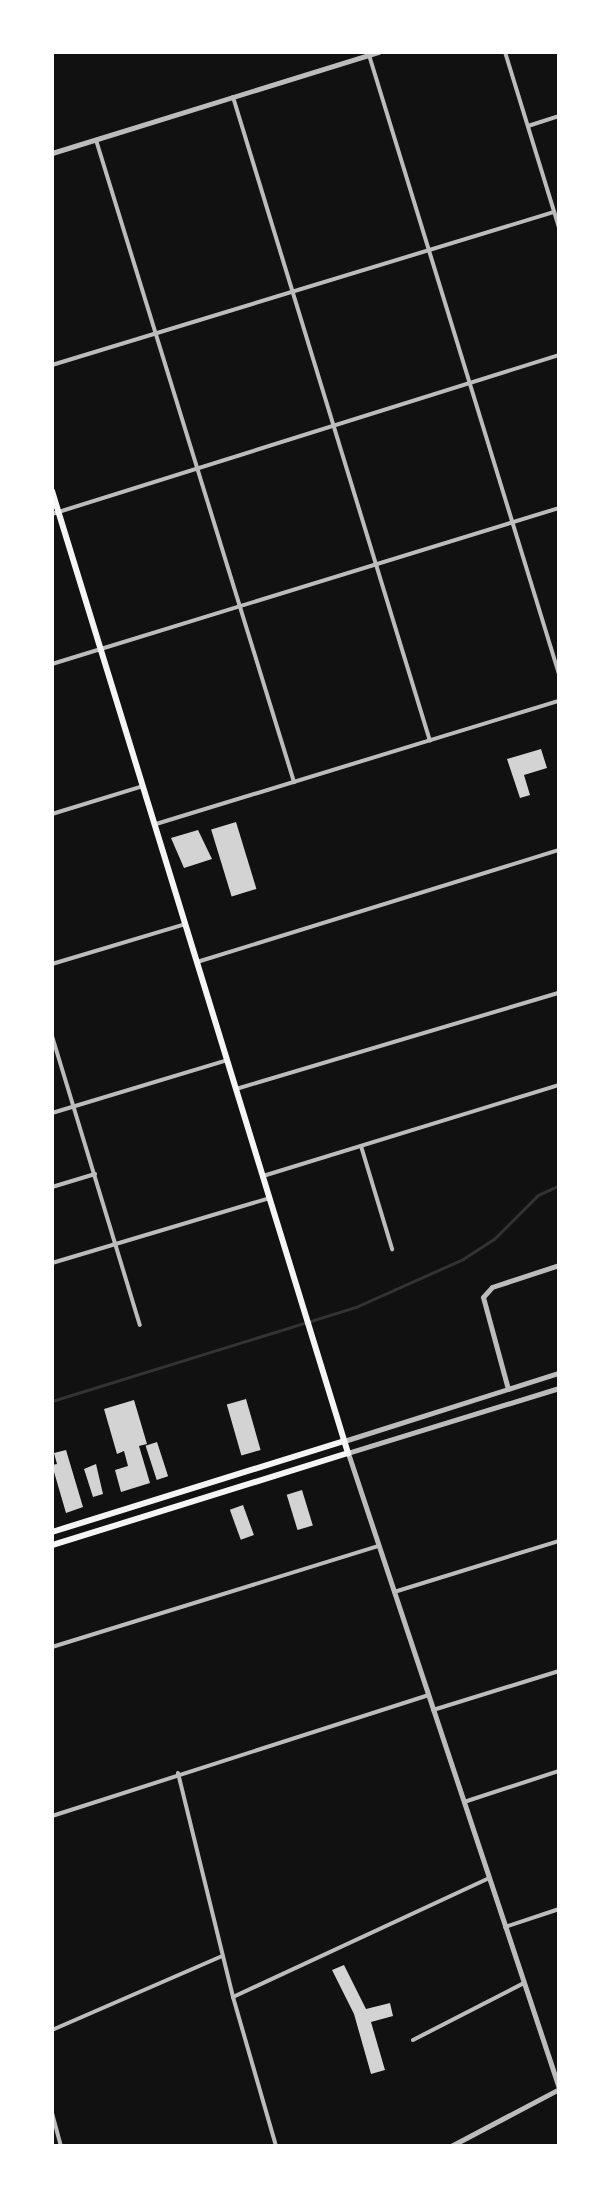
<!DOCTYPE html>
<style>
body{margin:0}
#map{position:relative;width:611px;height:2198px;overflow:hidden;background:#111;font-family:"Sofia Sans Condensed",sans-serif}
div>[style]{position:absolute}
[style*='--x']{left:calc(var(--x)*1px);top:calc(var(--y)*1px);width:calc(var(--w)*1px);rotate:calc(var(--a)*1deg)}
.stream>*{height:3px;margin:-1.5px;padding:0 1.5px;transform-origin:1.5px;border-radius:1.5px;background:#333}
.building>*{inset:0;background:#d3d3d3;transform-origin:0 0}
.minor>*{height:4px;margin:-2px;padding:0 2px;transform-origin:2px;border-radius:2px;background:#bcbcbc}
.tertiary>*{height:5px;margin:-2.5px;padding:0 2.5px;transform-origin:2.5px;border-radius:2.5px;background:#bcbcbc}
.secondary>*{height:6px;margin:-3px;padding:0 3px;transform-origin:3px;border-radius:3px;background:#f5f5f5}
span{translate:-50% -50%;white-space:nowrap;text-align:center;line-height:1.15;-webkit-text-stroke:6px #fff;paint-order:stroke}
.frame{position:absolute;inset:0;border:54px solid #fff;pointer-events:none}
</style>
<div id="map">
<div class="stream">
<div style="--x:52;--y:1401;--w:320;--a:-17.2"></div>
<div style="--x:358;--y:1306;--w:115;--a:-24.1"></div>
<div style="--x:463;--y:1259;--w:37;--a:-33"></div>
<div style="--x:494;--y:1239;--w:62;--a:-45"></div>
<div style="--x:538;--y:1195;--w:23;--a:-25"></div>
</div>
<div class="building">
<div style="clip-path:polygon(541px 749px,547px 768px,524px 775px,530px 795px,520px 798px,507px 759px)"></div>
<div style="left:236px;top:822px;width:70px;height:26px;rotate:73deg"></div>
<div style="clip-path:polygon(198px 830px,212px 859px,184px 868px,171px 838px)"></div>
<div style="left:246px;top:1399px;width:53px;height:20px;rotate:74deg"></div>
<div style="clip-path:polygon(134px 1400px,147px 1444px,139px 1446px,150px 1483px,121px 1492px,115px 1470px,128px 1466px,124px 1451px,117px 1454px,104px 1409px)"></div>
<div style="left:157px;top:1442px;width:36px;height:12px;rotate:72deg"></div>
<div style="clip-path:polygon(66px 1450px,83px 1507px,66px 1513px,52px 1465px,57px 1464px,54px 1453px)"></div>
<div style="clip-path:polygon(96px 1464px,103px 1494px,93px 1497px,84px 1469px)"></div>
<div style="left:302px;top:1490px;width:37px;height:16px;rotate:73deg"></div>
<div style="left:243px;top:1505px;width:32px;height:14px;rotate:70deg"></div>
<div style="clip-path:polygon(344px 1965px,366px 2009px,390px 2003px,393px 2016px,371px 2022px,385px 2070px,371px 2074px,354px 2014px,332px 1970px)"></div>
</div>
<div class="minor">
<div style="--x:505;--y:52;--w:184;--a:72.9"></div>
<div style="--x:369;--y:55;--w:648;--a:72.94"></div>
<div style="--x:233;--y:97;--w:673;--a:72.99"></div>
<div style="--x:528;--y:126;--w:33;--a:-18"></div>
<div style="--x:96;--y:140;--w:672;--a:72.86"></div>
<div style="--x:52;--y:365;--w:525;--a:-16.95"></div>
<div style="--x:52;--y:514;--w:531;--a:-17.41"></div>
<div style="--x:52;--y:664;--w:530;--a:-17.1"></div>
<div style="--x:52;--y:814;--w:95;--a:-17.1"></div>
<div style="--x:156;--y:824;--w:421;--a:-17"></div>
<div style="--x:197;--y:962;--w:379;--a:-17.2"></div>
<div style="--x:52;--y:964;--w:139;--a:-16.7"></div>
<div style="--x:52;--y:1036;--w:302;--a:73.1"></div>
<div style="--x:236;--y:1089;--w:337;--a:-16.6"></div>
<div style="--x:52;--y:1113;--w:183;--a:-16.8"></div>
<div style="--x:361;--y:1146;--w:108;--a:73.2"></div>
<div style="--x:263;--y:1176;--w:310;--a:-17.1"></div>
<div style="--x:52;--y:1187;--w:45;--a:-16.8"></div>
<div style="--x:52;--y:1263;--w:227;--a:-16.6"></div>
<div style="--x:394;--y:1592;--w:173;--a:-17.2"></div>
<div style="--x:52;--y:1647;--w:342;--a:-17.2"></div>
<div style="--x:433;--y:1710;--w:132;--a:-17.2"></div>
<div style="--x:178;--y:1773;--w:231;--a:76.2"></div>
<div style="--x:233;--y:1997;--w:155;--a:73.9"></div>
<div style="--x:464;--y:1802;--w:100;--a:-18.1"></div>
<div style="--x:52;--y:1816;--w:395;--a:-17.8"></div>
<div style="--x:505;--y:1927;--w:57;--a:-18.4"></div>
<div style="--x:233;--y:1997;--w:282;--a:-24.9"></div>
<div style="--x:52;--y:2030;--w:185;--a:-23.5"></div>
<div style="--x:413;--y:2040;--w:125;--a:-27.2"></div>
<div style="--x:52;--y:2113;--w:34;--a:75"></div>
</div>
<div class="tertiary">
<div style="--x:52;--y:153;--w:342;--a:-17.2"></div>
<div style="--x:559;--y:1388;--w:221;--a:162.9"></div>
<div style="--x:348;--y:1453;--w:669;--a:71.62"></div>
<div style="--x:508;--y:1389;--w:95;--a:-105.2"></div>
<div style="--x:483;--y:1297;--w:13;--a:-48"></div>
<div style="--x:492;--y:1287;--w:71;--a:-18.2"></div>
<div style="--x:344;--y:1441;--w:225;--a:-17.6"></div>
<div style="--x:451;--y:2146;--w:122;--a:-27.8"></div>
</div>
<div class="secondary">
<div style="--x:52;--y:491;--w:1007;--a:72.9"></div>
<div style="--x:348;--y:1453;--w:310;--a:162.7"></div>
<div style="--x:52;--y:1532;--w:306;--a:-17.3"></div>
</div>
<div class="frame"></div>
</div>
